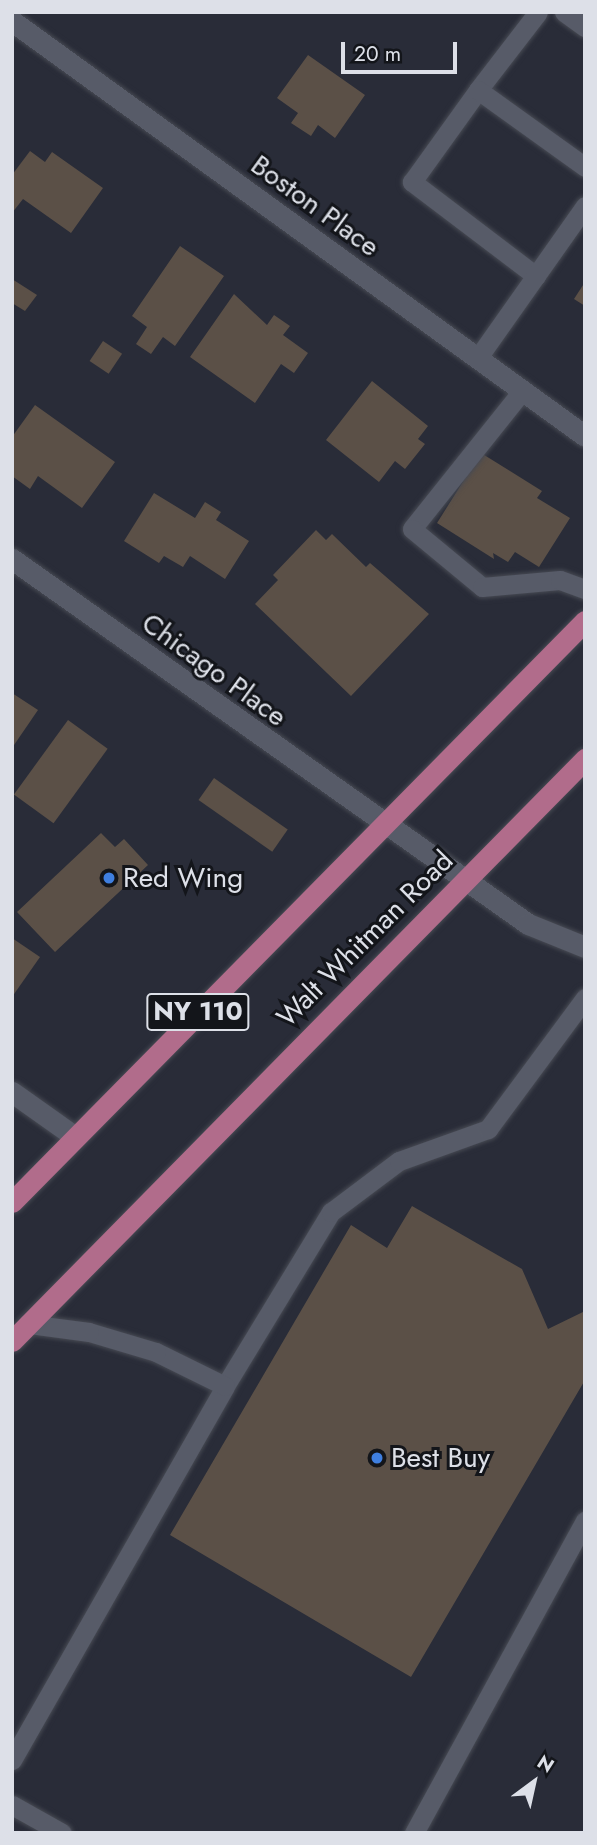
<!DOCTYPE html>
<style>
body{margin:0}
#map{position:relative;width:597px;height:1845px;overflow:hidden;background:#292c38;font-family:Jost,sans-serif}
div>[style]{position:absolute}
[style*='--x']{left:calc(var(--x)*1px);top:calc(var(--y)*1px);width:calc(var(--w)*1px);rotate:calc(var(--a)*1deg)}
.building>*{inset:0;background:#5b5047;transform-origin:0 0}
.roads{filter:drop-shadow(0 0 2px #474a53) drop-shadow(0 0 2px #474a53)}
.lane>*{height:19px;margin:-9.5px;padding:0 9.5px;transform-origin:9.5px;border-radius:9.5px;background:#575b68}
.street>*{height:21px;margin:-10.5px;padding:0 10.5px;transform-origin:10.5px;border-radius:10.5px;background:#575b68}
.primary>*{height:21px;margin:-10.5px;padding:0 10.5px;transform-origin:10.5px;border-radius:10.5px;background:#b16c8b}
.dots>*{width:19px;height:19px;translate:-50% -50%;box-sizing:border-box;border:4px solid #13151a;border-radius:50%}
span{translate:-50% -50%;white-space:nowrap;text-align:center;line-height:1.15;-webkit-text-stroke:6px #13151a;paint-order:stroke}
.shield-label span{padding:2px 5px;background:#13151a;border:2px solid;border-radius:5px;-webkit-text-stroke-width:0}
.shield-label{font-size:26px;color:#dde0e8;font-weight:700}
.street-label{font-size:28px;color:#dde0e8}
.poi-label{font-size:28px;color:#dde0e8}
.left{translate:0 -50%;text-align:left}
.frame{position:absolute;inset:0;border:14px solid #dde0e8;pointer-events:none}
.north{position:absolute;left:499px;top:1747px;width:70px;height:70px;-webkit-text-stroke:5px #13151a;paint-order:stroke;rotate:33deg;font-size:19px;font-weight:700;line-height:28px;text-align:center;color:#dde0e8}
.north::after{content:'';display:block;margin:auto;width:24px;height:32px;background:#dde0e8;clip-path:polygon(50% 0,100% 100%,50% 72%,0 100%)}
.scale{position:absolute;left:341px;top:42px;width:116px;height:32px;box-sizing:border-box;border:4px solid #dde0e8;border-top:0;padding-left:9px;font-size:21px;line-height:24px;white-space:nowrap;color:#dde0e8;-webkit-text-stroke:5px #13151a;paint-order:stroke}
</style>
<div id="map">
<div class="building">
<div style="clip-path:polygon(308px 55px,365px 95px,335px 138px,318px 125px,311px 136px,291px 123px,298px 113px,277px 98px)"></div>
<div style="clip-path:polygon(30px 151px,45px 162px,52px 152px,103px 188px,71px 233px,23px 199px,12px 213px,12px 175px)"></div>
<div style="clip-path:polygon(180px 246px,224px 276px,175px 346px,163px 337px,151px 354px,136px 344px,147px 327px,132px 316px)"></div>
<div style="clip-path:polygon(12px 279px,37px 295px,25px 311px,12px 303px)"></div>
<div style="clip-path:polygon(585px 282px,585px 306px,574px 299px)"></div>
<div style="clip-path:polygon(234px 294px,267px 325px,274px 315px,290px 326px,283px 335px,308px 353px,294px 373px,281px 364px,255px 403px,190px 357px)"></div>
<div style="left:103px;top:341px;width:23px;height:24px;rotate:34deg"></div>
<div style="clip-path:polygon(372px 381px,428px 426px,418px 439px,425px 444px,405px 469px,395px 461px,379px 482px,326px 440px)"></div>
<div style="clip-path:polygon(35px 405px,115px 462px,82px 508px,38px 476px,30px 489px,12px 476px,12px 437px)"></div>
<div style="clip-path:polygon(481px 453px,542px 491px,537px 498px,570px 518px,539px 567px,515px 552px,508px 562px,493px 553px,494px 559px,437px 523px)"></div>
<div style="clip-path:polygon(154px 493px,195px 518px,205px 502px,221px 512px,216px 520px,249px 541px,225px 579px,190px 556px,183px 567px,164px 556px,159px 563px,124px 541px)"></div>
<div style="clip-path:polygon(316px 530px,326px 540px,332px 534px,366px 567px,370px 563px,429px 614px,351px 696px,255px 604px,278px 580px,273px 575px)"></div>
<div style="clip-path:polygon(12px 693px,38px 710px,12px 748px)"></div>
<div style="left:68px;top:720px;width:49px;height:92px;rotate:36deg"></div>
<div style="left:214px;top:778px;width:90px;height:27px;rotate:35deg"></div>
<div style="clip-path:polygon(101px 833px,115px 847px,124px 839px,148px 865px,55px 952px,17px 912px)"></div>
<div style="clip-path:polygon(12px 938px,40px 957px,12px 997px)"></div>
<div style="clip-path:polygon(412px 1206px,522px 1269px,548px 1329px,585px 1311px,585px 1380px,411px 1677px,170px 1535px,351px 1225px,387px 1248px)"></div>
</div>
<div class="roads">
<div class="lane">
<div style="--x:564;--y:12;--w:26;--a:36"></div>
<div style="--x:478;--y:90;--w:98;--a:-52.4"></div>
<div style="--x:536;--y:276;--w:156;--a:-142.8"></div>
<div style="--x:412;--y:182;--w:113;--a:-54.3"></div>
<div style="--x:478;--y:90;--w:132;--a:35.7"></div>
<div style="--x:477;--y:359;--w:187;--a:-54.8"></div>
<div style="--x:522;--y:391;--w:176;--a:128.6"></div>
<div style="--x:412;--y:529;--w:91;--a:39.6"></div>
<div style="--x:482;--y:587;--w:78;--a:-5.1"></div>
<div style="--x:560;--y:580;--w:27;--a:20"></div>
<div style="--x:225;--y:1386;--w:204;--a:-58.7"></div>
<div style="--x:331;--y:1212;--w:85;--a:-36.9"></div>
<div style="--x:399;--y:1161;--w:95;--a:-19.8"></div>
<div style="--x:488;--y:1129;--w:163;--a:-53.5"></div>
<div style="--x:12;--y:1760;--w:430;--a:-60.3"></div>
<div style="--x:225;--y:1386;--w:77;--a:-153.8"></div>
<div style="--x:156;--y:1352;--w:70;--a:-163.4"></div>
<div style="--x:89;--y:1332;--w:62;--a:-172.5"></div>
<div style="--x:12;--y:1805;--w:57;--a:29.2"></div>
<div style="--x:414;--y:1833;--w:356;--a:-61.3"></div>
</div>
<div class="street">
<div style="--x:12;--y:21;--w:707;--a:35.91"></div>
<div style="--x:12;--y:559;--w:632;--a:35.27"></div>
<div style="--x:528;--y:924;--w:61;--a:22"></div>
<div style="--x:12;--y:1092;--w:76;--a:35.4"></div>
</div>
<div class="primary">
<div style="--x:12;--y:1202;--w:816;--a:-45.4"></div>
<div style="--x:12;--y:1341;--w:817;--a:-45.45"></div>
</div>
</div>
<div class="dots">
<div style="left:109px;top:878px;background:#3f7fe0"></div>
<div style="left:377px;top:1458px;background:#3f7fe0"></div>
</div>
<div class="shield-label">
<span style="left:198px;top:1012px">NY 110</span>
</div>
<div class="street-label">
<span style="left:315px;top:206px;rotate:36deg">Boston Place</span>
<span style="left:214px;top:670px;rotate:36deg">Chicago Place</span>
<span style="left:365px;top:939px;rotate:-45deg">Walt Whitman Road</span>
</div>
<div class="poi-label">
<span class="left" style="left:123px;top:878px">Red Wing</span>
<span class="left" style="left:391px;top:1458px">Best Buy</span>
</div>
<div class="frame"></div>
<div class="north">N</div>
<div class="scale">20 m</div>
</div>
